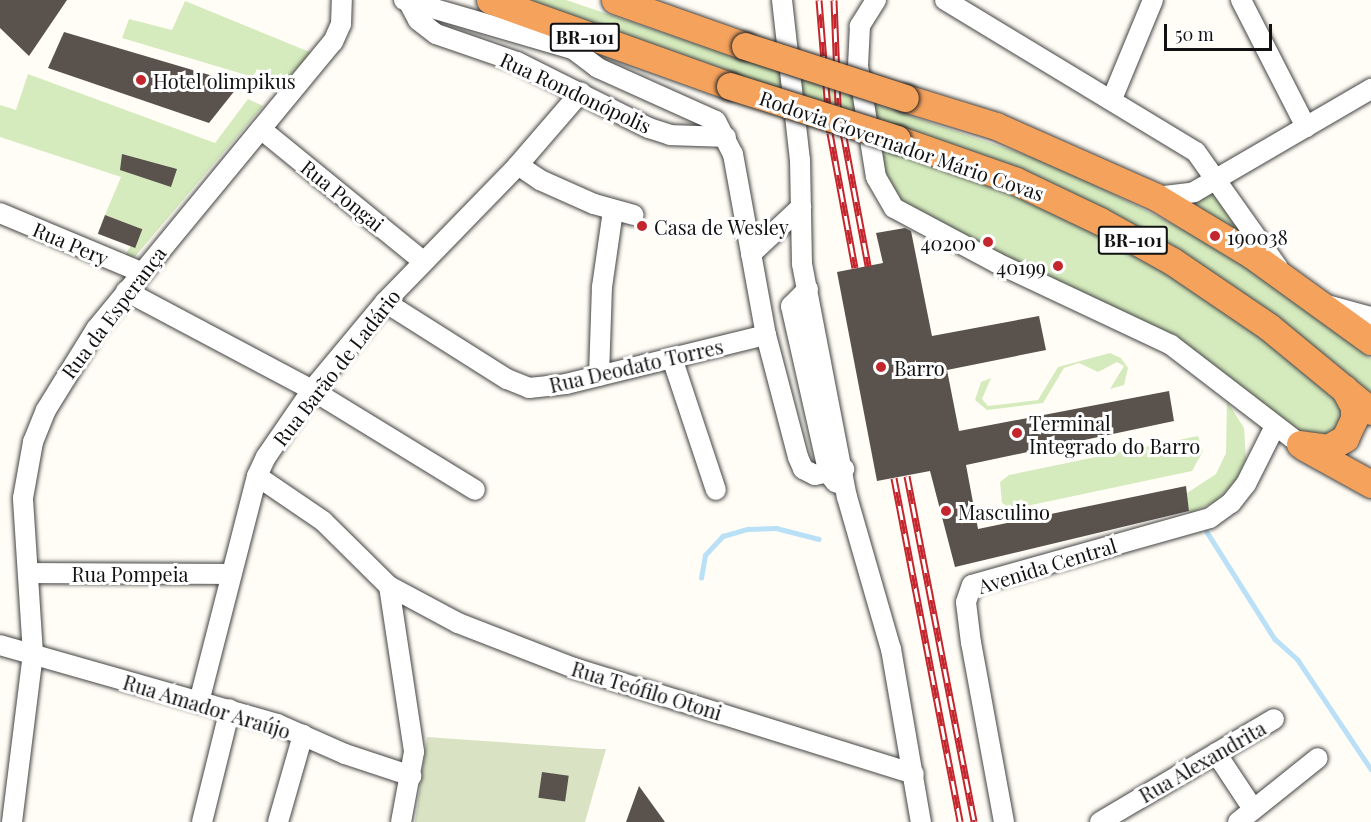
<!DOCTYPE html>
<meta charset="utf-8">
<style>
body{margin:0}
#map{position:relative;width:1371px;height:822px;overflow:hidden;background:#fffdf5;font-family:"Playfair Display",serif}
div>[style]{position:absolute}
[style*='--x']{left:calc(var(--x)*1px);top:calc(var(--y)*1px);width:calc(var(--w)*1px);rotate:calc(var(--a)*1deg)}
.green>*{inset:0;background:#d5ebbd}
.cemetery>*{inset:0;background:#d9e3c4}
.stream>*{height:4.5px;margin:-2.25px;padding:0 2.25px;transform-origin:2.25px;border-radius:2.25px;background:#b9e0f7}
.building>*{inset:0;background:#5a524d;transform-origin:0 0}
.roads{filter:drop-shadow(0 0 2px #444) drop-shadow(0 0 2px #444)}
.minor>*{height:20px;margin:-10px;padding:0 10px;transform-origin:10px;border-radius:10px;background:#fff}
.highway>*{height:27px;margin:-13.5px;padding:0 13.5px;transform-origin:13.5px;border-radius:13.5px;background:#f5a25d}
.rail>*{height:7px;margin-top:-3.5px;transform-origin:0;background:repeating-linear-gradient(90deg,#fff 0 14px,#c4262e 0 28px);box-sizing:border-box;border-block:2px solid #c4262e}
.bridges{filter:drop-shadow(0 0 2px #222) drop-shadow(0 0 2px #222)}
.highway-bridge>*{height:27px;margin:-13.5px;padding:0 13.5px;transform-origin:13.5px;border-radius:13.5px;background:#f5a25d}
.dots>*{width:16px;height:16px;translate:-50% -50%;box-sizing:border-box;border:3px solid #fff;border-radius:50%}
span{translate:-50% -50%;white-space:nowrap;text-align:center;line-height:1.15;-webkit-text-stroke:6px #fff;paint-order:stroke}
.shield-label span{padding:2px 4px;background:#fff;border:2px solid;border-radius:4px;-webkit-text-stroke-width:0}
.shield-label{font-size:18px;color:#111;font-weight:700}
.poi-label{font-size:20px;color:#111}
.left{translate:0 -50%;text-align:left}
.right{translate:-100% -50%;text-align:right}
.street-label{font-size:20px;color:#111}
.scale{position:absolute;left:1164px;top:24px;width:108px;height:27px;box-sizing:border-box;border:3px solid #111;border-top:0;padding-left:8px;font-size:18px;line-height:21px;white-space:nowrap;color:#111;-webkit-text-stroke:4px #fff;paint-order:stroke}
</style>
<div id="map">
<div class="green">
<div style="clip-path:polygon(509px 0,566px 0,1056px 165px,1253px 265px,1371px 359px,1371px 395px,1341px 369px,1167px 251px)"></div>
<div style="clip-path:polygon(185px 1px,312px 53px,284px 81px,257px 69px,253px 77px,122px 38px,129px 19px,172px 30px)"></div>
<div style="clip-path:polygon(28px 74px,215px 143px,248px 99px,263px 106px,132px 260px,125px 255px,141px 229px,105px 215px,121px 177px,0 137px,0 105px,16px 110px)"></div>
<div style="clip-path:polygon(871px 145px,947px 158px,1165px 264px,1341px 392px,1342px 426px,1309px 443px,1187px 348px,1076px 289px,1005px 263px,896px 201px)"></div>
<div style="clip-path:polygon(1205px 180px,1253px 244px,1177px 200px)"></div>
<div style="clip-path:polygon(1110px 353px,1121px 358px,1128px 368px,1124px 385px,1110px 389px,1124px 366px,1117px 362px,1098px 372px,1079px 363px,1064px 368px,1043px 403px,987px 410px,975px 400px,981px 382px,991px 378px,982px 399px,988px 406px,1038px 400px,1058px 367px)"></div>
<div style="clip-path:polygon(1227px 401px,1244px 428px,1246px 460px,1235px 483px,1216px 501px,1189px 514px,1187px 493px,1216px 474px,1226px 453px)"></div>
<div style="clip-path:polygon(1198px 436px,1203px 451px,1192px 471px,1012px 509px,1002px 503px,1000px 482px,1009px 475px)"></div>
</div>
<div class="cemetery">
<div style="clip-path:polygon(427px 737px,598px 749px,606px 749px,585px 822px,415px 822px)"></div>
</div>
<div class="stream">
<div style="--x:1207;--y:532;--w:127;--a:57.6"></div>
<div style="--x:1275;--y:639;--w:31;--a:42"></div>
<div style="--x:1298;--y:660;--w:131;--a:56.2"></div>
<div style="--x:701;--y:578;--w:23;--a:-80"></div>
<div style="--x:705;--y:555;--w:26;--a:-47"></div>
<div style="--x:723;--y:536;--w:26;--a:-16"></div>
<div style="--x:748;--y:529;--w:28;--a:-2"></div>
<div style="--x:776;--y:528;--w:44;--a:14.3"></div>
</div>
<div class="building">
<div style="clip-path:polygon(0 0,67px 0,29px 56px,0 28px)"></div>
<div style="clip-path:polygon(64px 32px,240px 84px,209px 123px,48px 68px)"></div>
<div style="clip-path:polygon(122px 154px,177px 169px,171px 187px,120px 170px)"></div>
<div style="left:105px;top:215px;width:40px;height:20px;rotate:21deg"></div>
<div style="clip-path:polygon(905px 228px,911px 231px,932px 336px,1039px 316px,1046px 350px,947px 370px,959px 431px,1169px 391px,1174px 421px,966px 465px,978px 529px,1186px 486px,1189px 511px,955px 567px,930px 471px,877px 481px,837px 272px,883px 263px,876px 233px)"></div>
<div style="left:542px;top:772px;width:27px;height:26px;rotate:8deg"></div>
<div style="clip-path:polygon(639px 786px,665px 822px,626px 822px)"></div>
</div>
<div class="roads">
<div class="minor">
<div style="--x:404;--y:0;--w:176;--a:16.2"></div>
<div style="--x:573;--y:49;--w:31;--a:37"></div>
<div style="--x:598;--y:68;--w:129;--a:24.2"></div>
<div style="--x:716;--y:121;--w:37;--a:63"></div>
<div style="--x:733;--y:154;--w:184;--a:79.7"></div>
<div style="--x:766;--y:335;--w:126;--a:75.3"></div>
<div style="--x:798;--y:457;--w:13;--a:67"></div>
<div style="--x:803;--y:469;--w:13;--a:27"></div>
<div style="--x:815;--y:475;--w:30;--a:-12"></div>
<div style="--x:782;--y:0;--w:161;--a:83.6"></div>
<div style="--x:800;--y:160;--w:104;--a:88.9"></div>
<div style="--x:802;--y:264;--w:237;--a:79.1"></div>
<div style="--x:847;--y:497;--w:158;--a:73.9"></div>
<div style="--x:891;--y:649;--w:176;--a:80.2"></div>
<div style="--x:876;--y:0;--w:31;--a:122"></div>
<div style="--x:860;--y:26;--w:40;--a:92.9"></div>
<div style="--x:858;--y:66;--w:112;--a:80.8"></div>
<div style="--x:876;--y:177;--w:36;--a:60"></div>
<div style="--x:894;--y:208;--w:117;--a:28.1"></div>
<div style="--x:997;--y:263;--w:192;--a:25.2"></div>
<div style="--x:1171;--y:345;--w:163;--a:37.5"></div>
<div style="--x:945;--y:0;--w:293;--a:31.2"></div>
<div style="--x:1196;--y:152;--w:142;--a:54.7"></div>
<div style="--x:1241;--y:0;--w:143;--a:62.9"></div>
<div style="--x:408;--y:1;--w:21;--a:62"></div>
<div style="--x:418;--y:20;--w:23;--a:38"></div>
<div style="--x:436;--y:34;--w:86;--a:19.1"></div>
<div style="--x:517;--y:62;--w:148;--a:26.6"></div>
<div style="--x:649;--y:128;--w:22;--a:18"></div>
<div style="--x:670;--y:135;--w:56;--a:2"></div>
<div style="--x:1112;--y:99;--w:107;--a:-67.5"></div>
<div style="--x:261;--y:129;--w:209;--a:39.2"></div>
<div style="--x:518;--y:165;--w:27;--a:34"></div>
<div style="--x:540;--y:180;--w:59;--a:24"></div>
<div style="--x:594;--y:204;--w:41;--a:15.4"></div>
<div style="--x:1156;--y:197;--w:38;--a:-7"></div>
<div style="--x:1194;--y:192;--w:205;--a:-30.2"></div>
<div style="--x:0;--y:213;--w:153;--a:22.7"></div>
<div style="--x:751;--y:254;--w:69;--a:-43.2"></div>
<div style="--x:808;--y:289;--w:24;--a:135"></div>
<div style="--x:791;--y:306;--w:172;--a:77.3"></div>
<div style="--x:829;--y:474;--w:11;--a:52"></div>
<div style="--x:126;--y:291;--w:211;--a:28"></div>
<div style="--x:312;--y:390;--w:191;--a:31.5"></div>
<div style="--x:385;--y:302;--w:144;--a:32.3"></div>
<div style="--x:507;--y:379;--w:24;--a:22"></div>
<div style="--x:529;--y:388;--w:37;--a:-6"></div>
<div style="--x:566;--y:384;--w:206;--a:-13.8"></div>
<div style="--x:1327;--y:305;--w:46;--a:15.3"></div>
<div style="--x:672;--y:358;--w:139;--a:71.6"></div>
<div style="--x:599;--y:376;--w:89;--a:-88.1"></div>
<div style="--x:602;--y:287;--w:77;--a:-81.8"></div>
<div style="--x:257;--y:476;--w:80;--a:34.3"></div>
<div style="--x:323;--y:521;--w:93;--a:44.6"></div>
<div style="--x:389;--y:586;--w:168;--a:81.4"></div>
<div style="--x:414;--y:752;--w:71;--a:100.5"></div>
<div style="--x:29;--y:573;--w:202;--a:0.3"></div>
<div style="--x:389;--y:586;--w:78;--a:28.2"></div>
<div style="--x:458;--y:623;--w:124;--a:21.2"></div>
<div style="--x:574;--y:668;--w:356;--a:17.3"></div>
<div style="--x:0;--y:645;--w:288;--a:15.9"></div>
<div style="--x:277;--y:724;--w:74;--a:23.8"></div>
<div style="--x:345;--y:754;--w:70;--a:18.4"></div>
<div style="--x:199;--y:702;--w:233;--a:-75.6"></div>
<div style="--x:257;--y:476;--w:21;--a:-65"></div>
<div style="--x:266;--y:457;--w:81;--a:-55.5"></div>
<div style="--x:312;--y:390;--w:114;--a:-50.3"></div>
<div style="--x:385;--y:302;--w:191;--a:-45.8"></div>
<div style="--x:518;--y:165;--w:96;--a:-49.2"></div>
<div style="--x:1216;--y:753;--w:67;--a:56.5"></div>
<div style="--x:12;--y:822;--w:169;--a:-82.9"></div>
<div style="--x:33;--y:654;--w:156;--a:-93.7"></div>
<div style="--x:23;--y:498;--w:57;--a:-79.9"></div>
<div style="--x:33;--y:442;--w:35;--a:-68"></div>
<div style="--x:46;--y:410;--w:95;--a:-58.3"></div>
<div style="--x:96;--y:329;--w:372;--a:-50.5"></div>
<div style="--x:333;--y:42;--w:20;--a:-66"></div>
<div style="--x:341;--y:24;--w:24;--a:-88"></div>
<div style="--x:202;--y:822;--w:116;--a:-76.1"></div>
<div style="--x:278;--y:822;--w:91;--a:-74"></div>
<div style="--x:1004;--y:822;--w:182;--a:-100.4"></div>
<div style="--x:971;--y:643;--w:41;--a:-97"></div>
<div style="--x:966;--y:602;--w:18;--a:-71"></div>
<div style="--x:972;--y:585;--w:247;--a:-15.7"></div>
<div style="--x:1210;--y:518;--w:26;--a:-36"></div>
<div style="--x:1231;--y:503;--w:24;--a:-52"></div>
<div style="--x:1246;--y:484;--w:63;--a:-63.4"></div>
<div style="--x:1100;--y:822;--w:202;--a:-30.6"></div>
<div style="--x:1238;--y:822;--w:102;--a:-38.7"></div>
</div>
<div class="highway">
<div style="--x:490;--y:0;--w:255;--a:19.7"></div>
<div style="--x:615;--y:0;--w:138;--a:19.5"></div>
<div style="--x:905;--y:98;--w:95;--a:17.1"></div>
<div style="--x:996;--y:126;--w:175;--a:23.9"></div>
<div style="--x:1156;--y:197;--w:112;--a:31.1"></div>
<div style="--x:1252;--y:255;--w:147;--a:35.9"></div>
<div style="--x:897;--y:139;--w:126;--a:19.4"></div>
<div style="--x:1016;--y:181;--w:93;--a:25.5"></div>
<div style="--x:1100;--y:221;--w:82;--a:29.1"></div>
<div style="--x:1172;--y:261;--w:117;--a:34.2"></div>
<div style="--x:1269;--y:327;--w:132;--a:39.5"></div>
<div style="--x:1300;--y:444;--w:28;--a:8"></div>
<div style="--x:1328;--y:448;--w:20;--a:-30"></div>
<div style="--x:1345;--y:438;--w:21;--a:-65"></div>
<div style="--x:1354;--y:419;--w:12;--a:-90"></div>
<div style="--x:1354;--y:407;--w:21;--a:-118"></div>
<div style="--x:1304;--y:447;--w:77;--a:28.9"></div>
</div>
</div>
<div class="rail">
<div style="--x:819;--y:0;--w:133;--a:85.3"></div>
<div style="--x:830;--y:133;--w:137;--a:79.5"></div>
<div style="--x:834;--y:0;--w:105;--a:87.8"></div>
<div style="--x:838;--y:105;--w:164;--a:79.4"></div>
<div style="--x:907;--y:476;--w:352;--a:79"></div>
<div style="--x:894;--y:478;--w:350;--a:79.1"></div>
</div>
<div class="bridges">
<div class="highway-bridge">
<div style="--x:745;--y:46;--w:168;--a:18"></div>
<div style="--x:730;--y:86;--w:175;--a:17.6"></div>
</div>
</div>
<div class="dots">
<div style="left:141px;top:80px;background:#c4262e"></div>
<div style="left:642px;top:226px;background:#c4262e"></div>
<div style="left:1215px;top:236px;background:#c4262e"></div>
<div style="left:988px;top:242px;background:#c4262e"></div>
<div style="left:1058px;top:266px;background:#c4262e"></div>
<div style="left:881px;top:367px;background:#c4262e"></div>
<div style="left:1017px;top:433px;background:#c4262e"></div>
<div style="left:946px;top:511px;background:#c4262e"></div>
</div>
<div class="shield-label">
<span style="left:585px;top:37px">BR-101</span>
<span style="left:1133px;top:240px">BR-101</span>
</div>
<div class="poi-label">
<span class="left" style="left:153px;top:80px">Hotel olimpikus</span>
<span class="left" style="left:654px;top:226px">Casa de Wesley</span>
<span class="left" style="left:1227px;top:236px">190038</span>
<span class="right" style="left:976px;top:242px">40200</span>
<span class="right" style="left:1046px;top:266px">40199</span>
<span class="left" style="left:894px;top:367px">Barro</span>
<span class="left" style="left:1029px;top:434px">Terminal<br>Integrado do Barro</span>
<span class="left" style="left:958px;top:511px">Masculino</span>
</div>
<div class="street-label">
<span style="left:576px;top:92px;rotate:25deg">Rua Rondonópolis</span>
<span style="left:902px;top:145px;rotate:19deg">Rodovia Governador Mário Covas</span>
<span style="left:343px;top:195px;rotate:39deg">Rua Pongai</span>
<span style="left:71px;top:243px;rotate:23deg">Rua Pery</span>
<span style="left:113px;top:312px;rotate:-53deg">Rua da Esperança</span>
<span style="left:636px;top:365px;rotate:-13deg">Rua Deodato Torres</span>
<span style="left:336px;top:367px;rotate:-52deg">Rua Barão de Ladário</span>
<span style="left:1047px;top:565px;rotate:-17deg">Avenida Central</span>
<span style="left:130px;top:573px">Rua Pompeia</span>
<span style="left:647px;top:690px;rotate:17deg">Rua Teófilo Otoni</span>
<span style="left:207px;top:706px;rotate:17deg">Rua Amador Araújo</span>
<span style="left:1202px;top:761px;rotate:-30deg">Rua Alexandrita</span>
</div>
<div class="scale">50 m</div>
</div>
